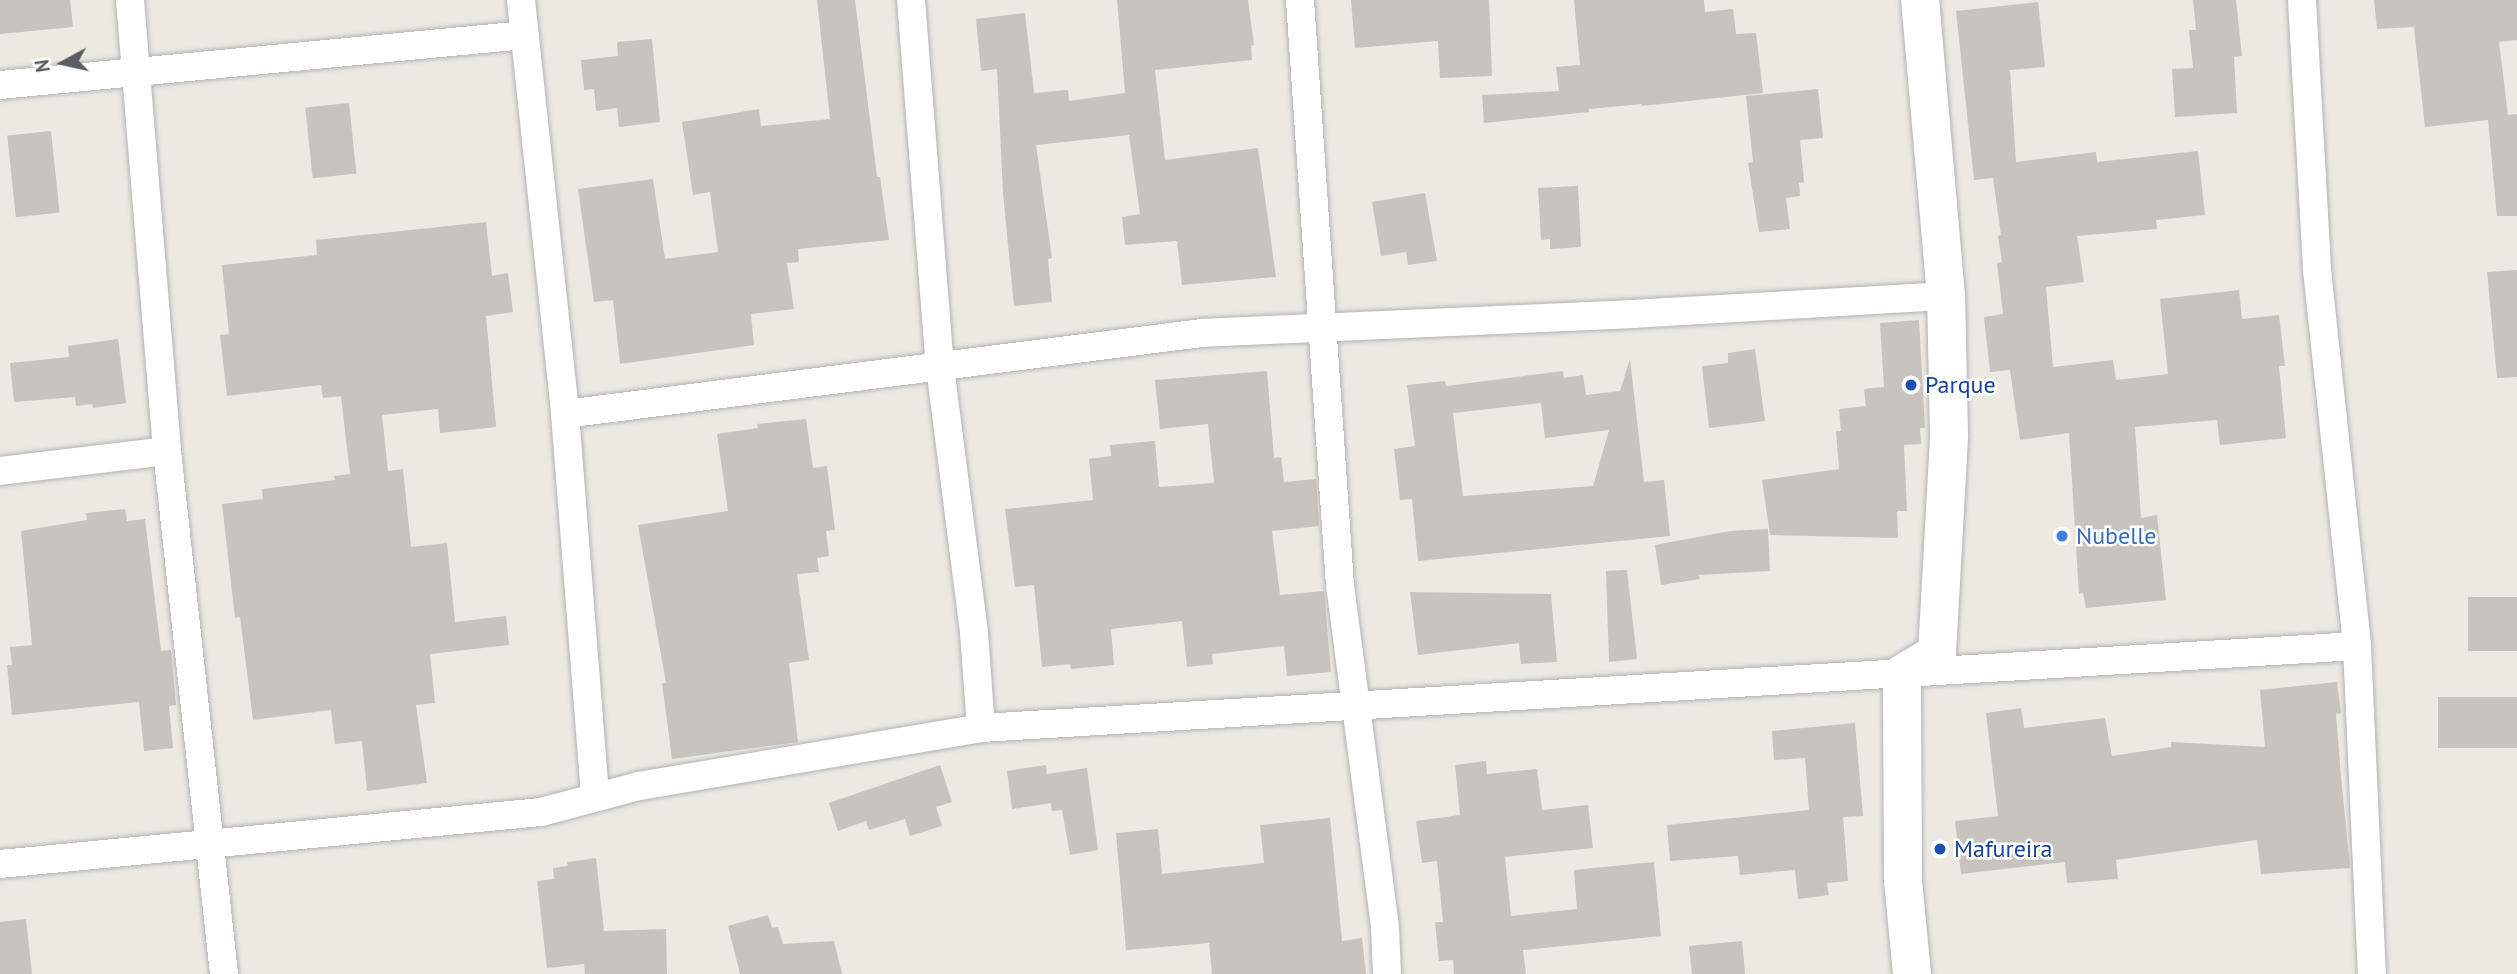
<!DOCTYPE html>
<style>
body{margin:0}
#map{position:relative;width:2517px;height:974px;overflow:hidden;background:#ebe9e2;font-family:"PT Sans",sans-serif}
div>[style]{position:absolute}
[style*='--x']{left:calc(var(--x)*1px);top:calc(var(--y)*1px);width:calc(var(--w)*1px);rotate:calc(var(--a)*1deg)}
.building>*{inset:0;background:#c7c3bf;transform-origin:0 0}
.roads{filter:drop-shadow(0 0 2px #b0b3b6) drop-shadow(0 0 2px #b0b3b6)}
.street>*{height:28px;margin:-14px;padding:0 14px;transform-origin:14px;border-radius:14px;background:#fff}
.secondary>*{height:38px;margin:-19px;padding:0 19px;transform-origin:19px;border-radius:19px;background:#fff}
.dots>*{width:19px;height:19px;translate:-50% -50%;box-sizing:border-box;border:4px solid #fff;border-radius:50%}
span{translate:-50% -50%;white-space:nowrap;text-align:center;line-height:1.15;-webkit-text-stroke:5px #fff;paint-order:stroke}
.transit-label{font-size:24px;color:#164399}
.left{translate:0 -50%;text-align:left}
.shop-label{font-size:24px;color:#366cbe}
.north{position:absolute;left:28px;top:28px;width:70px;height:70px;-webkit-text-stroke:5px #fff;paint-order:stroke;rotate:262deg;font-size:19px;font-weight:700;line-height:28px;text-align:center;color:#5a5e61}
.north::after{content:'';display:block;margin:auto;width:24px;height:32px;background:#5a5e61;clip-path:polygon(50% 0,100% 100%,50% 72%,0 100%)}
</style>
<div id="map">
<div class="building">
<div style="clip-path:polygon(0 0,70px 0,73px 27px,0 34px)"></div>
<div style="clip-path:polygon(817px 0,855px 0,877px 177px,880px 177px,889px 240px,798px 249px,799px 262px,787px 263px,794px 309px,751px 314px,754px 345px,620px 364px,613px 300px,594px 302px,578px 189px,653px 179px,665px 259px,718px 252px,710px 192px,693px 195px,682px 122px,759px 109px,761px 126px,830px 119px)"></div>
<div style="clip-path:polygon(1117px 0,1248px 0,1254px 45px,1251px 46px,1252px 60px,1155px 70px,1165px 160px,1258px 148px,1276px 277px,1182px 285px,1177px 241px,1125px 245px,1122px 217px,1140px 214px,1129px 135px,1036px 145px,1052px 258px,1048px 259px,1052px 302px,1014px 306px,1003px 193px,997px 69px,981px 71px,976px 19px,1025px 13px,1034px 93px,1068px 90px,1069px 101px,1125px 93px)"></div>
<div style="clip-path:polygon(1351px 0,1489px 0,1492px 76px,1440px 78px,1438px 41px,1355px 48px)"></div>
<div style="clip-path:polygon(1574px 0,1704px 0,1705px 12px,1733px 9px,1736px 34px,1756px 33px,1763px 93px,1642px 106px,1642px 104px,1589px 109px,1589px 112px,1484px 123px,1482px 95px,1559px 91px,1556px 67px,1580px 65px)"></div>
<div style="clip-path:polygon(2193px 0,2236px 0,2242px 56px,2234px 57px,2237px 113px,2175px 117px,2172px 69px,2193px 68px,2189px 30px,2196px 30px)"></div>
<div style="clip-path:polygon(2374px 0,2517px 0,2517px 40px,2499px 42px,2508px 115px,2517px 114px,2517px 216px,2497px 216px,2488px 120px,2425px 127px,2414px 27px,2377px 29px)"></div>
<div style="clip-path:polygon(2038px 2px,2045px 67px,2010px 70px,2016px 162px,2096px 152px,2097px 162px,2198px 151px,2205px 215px,2156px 220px,2157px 229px,2077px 236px,2084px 282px,2046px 287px,2053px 367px,2113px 360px,2116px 380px,2168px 374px,2160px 299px,2239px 290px,2242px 319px,2279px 315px,2285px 366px,2279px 366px,2286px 438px,2220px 445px,2217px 420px,2135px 427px,2141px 518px,2157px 515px,2166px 600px,2086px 608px,2083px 593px,2079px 594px,2069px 433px,2020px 440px,2010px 370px,1990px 372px,1984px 317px,2003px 314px,1997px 263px,2002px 262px,1998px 236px,2001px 235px,1993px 178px,1974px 180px,1956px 11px)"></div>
<div style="clip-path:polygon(652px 39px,660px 122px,619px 127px,617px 108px,596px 111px,594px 89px,584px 90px,581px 60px,618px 56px,617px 42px)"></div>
<div style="clip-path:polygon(1818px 89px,1823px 138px,1800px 140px,1804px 182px,1799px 183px,1800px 196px,1786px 198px,1790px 229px,1759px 232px,1748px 163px,1753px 162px,1746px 96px)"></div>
<div style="left:349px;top:103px;width:71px;height:44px;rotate:84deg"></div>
<div style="left:51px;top:131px;width:82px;height:44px;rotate:84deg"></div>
<div style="clip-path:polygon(1578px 186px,1581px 247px,1550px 249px,1550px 239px,1541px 240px,1538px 188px)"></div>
<div style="clip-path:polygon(1425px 193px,1437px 261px,1408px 265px,1406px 252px,1381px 256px,1372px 202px)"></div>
<div style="clip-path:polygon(486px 222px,492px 276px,508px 273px,513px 312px,486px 316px,496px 427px,440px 433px,438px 409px,382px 415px,388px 471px,403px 469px,411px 547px,447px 543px,455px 622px,506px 616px,509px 645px,430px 654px,435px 703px,416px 705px,427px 783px,367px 791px,362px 741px,335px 744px,331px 710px,253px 720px,240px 617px,235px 618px,222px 504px,263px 499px,262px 489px,335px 480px,334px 476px,350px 474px,341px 396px,323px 398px,321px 385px,227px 396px,220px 335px,229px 334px,222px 265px,317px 255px,316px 240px)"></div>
<div style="clip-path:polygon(2517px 270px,2517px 377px,2497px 378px,2487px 272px)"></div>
<div style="clip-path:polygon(1919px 320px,1925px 428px,1920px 428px,1921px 444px,1904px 445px,1907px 511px,1897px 511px,1898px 538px,1770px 535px,1762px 480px,1839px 469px,1836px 431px,1841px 431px,1839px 409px,1866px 406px,1864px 389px,1884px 387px,1880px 323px)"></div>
<div style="clip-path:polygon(118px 339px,126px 403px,93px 408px,92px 404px,76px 406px,75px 397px,14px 402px,10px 363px,69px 357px,68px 346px)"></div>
<div style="clip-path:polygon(1755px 349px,1765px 421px,1709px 428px,1702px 366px,1728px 363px,1728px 353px)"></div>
<div style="clip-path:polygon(evenodd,1630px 359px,1644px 482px,1664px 480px,1670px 536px,1418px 561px,1412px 499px,1400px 500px,1394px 449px,1415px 446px,1407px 385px,1445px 381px,1446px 386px,1563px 371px,1564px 378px,1583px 375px,1586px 395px,1620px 391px,1630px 359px,1541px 403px,1545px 438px,1609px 430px,1593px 486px,1463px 496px,1453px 413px,1541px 403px)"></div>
<div style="clip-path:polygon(1267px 371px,1274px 458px,1281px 457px,1284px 482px,1316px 479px,1319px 526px,1272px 531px,1280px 595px,1324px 591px,1331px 672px,1287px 676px,1284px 646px,1212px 654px,1213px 664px,1187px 667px,1182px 621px,1111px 629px,1114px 665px,1071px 669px,1070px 664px,1042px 667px,1034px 585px,1015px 587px,1005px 509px,1093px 500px,1089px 459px,1111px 456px,1110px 445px,1155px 441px,1159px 487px,1214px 483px,1208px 424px,1160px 429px,1155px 380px)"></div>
<div style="clip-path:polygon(806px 419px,813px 468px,827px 466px,835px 530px,826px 531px,829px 556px,817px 558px,819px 572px,797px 574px,809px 660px,789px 663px,798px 742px,672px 759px,662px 683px,666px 683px,638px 525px,728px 511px,717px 434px,758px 428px,757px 424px)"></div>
<div style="clip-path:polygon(125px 509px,127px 521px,145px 519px,161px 651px,171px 650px,176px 705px,169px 706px,173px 748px,144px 751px,139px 702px,12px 715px,7px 665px,12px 665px,10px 647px,32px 645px,21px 531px,87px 520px,86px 513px)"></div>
<div style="clip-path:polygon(1768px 529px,1770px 571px,1699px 575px,1700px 579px,1661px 585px,1655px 545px,1730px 531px)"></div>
<div style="clip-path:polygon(1627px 570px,1637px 659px,1609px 662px,1606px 571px)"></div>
<div style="clip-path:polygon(1410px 592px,1551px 594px,1557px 662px,1521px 664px,1519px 643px,1418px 655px)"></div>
<div style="left:2468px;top:597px;width:49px;height:54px"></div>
<div style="clip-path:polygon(2337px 682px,2341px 713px,2336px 714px,2341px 776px,2350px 868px,2261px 874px,2257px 840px,2116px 860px,2118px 879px,2067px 883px,2065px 862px,1961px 874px,1955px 821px,1998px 816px,1986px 713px,2021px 708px,2024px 728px,2105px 718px,2112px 756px,2171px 747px,2171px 742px,2265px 747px,2260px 690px)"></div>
<div style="left:2517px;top:697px;width:51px;height:79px;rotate:90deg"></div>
<div style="clip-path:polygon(1855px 723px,1863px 816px,1843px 817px,1848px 881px,1827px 883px,1829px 895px,1798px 899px,1795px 870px,1740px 875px,1738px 856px,1670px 861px,1667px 825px,1809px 810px,1805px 758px,1774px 760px,1772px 731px)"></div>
<div style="clip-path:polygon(1486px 761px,1487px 774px,1537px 769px,1542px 810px,1588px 805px,1593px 848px,1505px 857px,1511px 916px,1577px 909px,1574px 870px,1654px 862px,1661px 936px,1523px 950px,1526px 974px,1454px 974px,1453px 960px,1439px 961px,1435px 922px,1443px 922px,1437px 861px,1422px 863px,1416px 821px,1460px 815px,1455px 765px)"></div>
<div style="clip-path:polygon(940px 765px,952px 802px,936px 807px,942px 826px,910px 836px,905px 819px,869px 830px,866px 821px,838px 831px,829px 803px)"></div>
<div style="clip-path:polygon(1046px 765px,1047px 774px,1087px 768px,1098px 850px,1070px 855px,1062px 810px,1052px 811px,1051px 803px,1012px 809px,1007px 771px)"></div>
<div style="clip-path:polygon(1330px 818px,1342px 941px,1362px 938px,1366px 974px,1212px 974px,1209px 943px,1126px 950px,1116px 833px,1158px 829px,1162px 874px,1264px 863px,1260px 825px)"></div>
<div style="clip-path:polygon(596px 858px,604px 931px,666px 929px,667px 974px,585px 974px,584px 964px,547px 968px,537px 881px,554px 879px,553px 868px,568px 866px,567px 862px)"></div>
<div style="clip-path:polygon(768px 915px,772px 928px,778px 927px,783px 944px,834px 941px,842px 974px,740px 974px,728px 926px)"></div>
<div style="clip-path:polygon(26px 919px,32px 974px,0 974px,0 922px)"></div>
<div style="clip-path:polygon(1742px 941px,1745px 974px,1692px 974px,1689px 946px)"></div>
</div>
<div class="roads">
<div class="street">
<div style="--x:130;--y:0;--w:453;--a:85.3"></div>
<div style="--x:167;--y:451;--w:526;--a:83.78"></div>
<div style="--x:521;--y:0;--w:416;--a:83.9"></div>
<div style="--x:565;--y:414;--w:384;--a:85.5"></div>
<div style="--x:911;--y:0;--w:368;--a:85.5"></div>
<div style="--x:940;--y:367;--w:268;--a:82.7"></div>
<div style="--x:974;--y:633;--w:95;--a:85.8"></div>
<div style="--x:1300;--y:0;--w:586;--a:86.09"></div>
<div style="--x:1340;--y:585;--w:346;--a:82.5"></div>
<div style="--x:1385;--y:928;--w:46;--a:87.5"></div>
<div style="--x:2302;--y:0;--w:270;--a:86.8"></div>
<div style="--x:2317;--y:270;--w:378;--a:83.9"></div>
<div style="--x:2357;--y:646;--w:328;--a:87.4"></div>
<div style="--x:0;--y:85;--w:527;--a:-5.44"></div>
<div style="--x:565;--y:414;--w:642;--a:-7.25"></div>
<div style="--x:1202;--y:333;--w:431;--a:-2.5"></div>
<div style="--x:1633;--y:314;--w:314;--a:-3.3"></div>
<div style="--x:0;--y:471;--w:168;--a:-6.8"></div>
<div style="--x:0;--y:864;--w:543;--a:-5.49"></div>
<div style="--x:541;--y:812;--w:101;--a:-14.9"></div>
<div style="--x:639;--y:786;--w:347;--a:-9.6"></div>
<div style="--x:981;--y:728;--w:1378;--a:-3.41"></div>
</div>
<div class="secondary">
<div style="--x:1912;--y:974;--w:93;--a:-95.5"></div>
<div style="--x:1903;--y:881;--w:207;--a:-90.3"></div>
<div style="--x:1902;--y:674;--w:41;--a:-31"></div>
<div style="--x:1937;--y:653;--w:218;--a:-86.8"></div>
<div style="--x:1949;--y:435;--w:139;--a:-91.2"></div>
<div style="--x:1946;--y:296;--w:297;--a:-95"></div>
</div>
</div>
<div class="dots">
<div style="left:1911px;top:385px;background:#1a4fb4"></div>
<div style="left:2062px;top:536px;background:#3f7fe0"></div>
<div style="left:1940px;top:849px;background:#1a4fb4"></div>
</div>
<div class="transit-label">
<span class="left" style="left:1925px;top:385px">Parque</span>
<span class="left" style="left:1954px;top:849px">Mafureira</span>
</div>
<div class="shop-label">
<span class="left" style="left:2076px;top:536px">Nubelle</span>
</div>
<div class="north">N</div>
</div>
